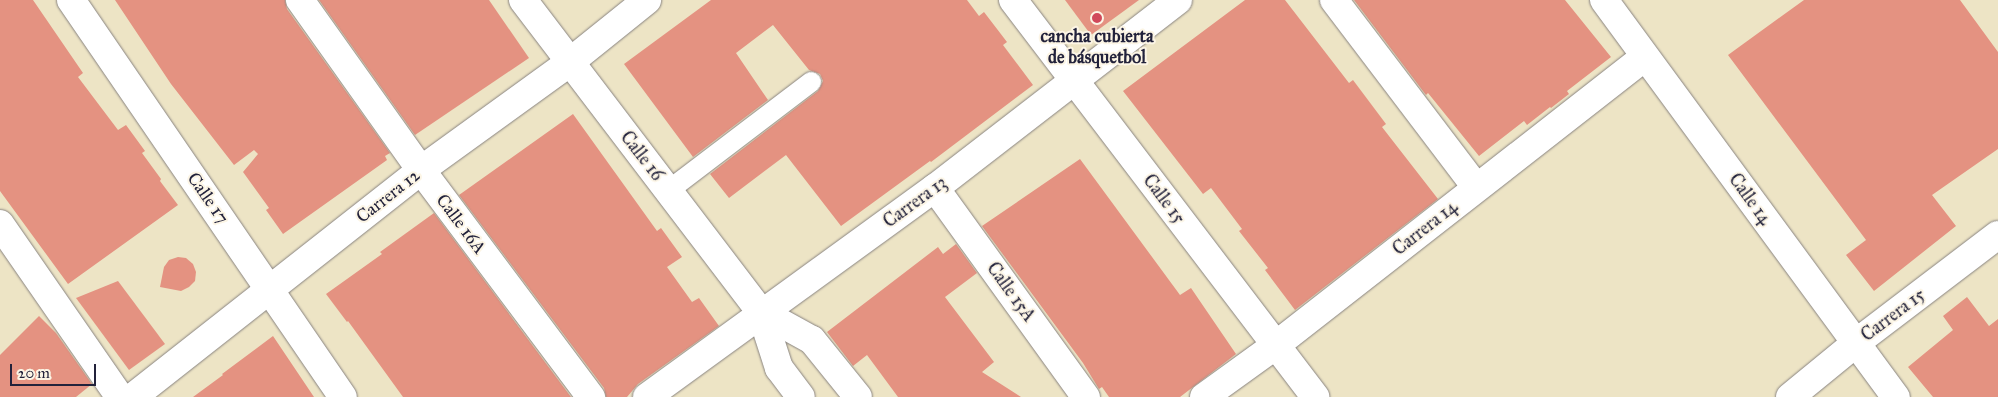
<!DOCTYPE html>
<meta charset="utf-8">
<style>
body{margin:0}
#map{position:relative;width:1998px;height:397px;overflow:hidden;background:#ede4c5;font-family:"IM FELL Great Primer",serif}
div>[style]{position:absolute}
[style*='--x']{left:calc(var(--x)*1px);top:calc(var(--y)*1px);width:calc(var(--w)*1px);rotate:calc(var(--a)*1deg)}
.building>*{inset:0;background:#e49281}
.roads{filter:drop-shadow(0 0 1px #888380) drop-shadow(0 0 1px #888380)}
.pedestrian>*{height:20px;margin:-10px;padding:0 10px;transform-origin:10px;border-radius:10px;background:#fff}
.minor>*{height:28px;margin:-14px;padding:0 14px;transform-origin:14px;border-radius:14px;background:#fff}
.dots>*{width:14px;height:14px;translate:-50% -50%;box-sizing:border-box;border:2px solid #fcf5e5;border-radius:50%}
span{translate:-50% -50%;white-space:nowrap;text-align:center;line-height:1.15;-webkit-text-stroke:4px #fcf5e5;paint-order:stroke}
.poi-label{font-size:18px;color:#22223b;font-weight:700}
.street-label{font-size:18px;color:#22223b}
.scale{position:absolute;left:10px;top:364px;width:86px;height:22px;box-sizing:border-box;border:2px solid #22223b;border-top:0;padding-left:6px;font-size:15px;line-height:18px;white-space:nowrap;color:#22223b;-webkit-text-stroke:4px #fcf5e5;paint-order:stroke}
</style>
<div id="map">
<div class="building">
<div style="clip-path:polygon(0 0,33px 0,83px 73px,78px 77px,118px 130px,126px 125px,145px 151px,142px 153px,161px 179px,160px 181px,178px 205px,68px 284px,0 191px)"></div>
<div style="clip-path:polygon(115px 0,285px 0,287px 9px,390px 153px,385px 156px,387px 160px,283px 234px,266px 210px,269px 208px,243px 172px,258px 154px,254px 150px,234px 165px,171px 84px)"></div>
<div style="clip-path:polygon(319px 0,489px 0,529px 58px,415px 135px)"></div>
<div style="clip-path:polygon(711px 0,967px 0,979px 16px,984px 12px,1007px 42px,1003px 45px,1033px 85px,931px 162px,930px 161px,841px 226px,786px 155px,729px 198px,710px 174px,818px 91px,823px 81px,820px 74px,809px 70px,773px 25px,736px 53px,768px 100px,693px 157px,624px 64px)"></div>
<div style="clip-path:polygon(1065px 0,1139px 0,1091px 35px)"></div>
<div style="clip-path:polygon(1245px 0,1285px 0,1349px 83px,1353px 80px,1386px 124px,1382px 127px,1438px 199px,1295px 310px,1265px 270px,1268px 268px,1239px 231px,1242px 229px,1211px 188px,1203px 194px,1123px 91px)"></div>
<div style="clip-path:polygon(1354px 0,1565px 0,1611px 57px,1567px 91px,1569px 94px,1551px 108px,1550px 107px,1527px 125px,1524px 121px,1479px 156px,1428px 93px,1426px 95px)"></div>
<div style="clip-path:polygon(1804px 0,1960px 0,1998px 52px,1998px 149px,1932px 195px,1956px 226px,1874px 291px,1846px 255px,1866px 240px,1728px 55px)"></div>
<div style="clip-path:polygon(573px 114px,657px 231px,661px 228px,682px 257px,667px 267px,692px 302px,699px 298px,719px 326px,638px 384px,627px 397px,606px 397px,604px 388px,459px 195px)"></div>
<div style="clip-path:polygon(1080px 159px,1180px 295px,1191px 288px,1236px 354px,1180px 397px,1109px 397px,1102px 387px,1099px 389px,1083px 363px,982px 226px)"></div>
<div style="clip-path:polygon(434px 213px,571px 397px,403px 397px,348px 321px,347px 322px,326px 294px,382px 254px,380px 252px)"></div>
<div style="clip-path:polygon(956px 244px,977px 273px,945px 297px,994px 362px,982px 372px,1021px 397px,898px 397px,867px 355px,853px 366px,827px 332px,938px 247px,943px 254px)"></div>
<div style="clip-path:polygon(178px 257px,186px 258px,193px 264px,196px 272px,195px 281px,189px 287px,181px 291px,160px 287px,164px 267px,169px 260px)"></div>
<div style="clip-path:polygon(118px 281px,165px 344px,129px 370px,76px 298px)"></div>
<div style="clip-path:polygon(1967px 297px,1989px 326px,1998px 319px,1998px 397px,1933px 397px,1908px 367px,1953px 330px,1943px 316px)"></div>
<div style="clip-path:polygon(39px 316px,56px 333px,92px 384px,76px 397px,0 397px,0 355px)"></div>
<div style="clip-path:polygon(273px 336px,314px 397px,193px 397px,223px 375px,222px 374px)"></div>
</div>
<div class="roads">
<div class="pedestrian">
<div style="--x:668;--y:191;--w:180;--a:-37.3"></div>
</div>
<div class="minor">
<div style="--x:71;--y:0;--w:481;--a:55.6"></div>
<div style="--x:300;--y:0;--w:209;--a:54.6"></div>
<div style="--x:421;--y:170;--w:284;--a:53.2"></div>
<div style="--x:523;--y:0;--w:392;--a:52.7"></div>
<div style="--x:761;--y:312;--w:59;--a:72.2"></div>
<div style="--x:779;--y:368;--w:36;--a:53"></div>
<div style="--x:1013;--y:0;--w:499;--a:52.7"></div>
<div style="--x:1334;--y:0;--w:235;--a:52.8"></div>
<div style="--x:1604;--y:0;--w:493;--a:53.7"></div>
<div style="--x:935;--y:188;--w:258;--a:54.2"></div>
<div style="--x:0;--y:224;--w:211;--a:55.3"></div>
<div style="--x:761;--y:312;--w:58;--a:28.8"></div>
<div style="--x:812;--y:340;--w:73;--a:51.1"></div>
<div style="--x:133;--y:397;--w:367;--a:-38.2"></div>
<div style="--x:421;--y:170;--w:184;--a:-35.9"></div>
<div style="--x:570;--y:62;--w:99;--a:-38.8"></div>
<div style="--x:647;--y:397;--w:356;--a:-36"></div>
<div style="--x:935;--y:188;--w:307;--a:-37.7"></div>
<div style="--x:1204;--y:397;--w:89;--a:-35.8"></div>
<div style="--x:1276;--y:345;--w:468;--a:-38"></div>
<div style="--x:1790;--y:397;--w:85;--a:-39.3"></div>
<div style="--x:1856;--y:343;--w:178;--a:-37.3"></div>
</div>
</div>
<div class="dots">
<div style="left:1097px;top:18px;background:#d1495b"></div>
</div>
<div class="poi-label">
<span style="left:1097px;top:47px">cancha cubierta<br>de básquetbol</span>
</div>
<div class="street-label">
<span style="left:642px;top:156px;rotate:52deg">Calle 16</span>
<span style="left:388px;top:196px;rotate:-38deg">Carrera 12</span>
<span style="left:208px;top:198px;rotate:55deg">Calle 17</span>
<span style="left:1164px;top:199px;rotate:53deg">Calle 15</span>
<span style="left:1750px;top:199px;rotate:54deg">Calle 14</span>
<span style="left:915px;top:202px;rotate:-36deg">Carrera 13</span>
<span style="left:461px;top:224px;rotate:53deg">Calle 16A</span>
<span style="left:1425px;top:228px;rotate:-38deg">Carrera 14</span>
<span style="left:1011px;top:292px;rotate:54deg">Calle 15A</span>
<span style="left:1893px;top:315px;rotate:-37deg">Carrera 15</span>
</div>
<div class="scale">20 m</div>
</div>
